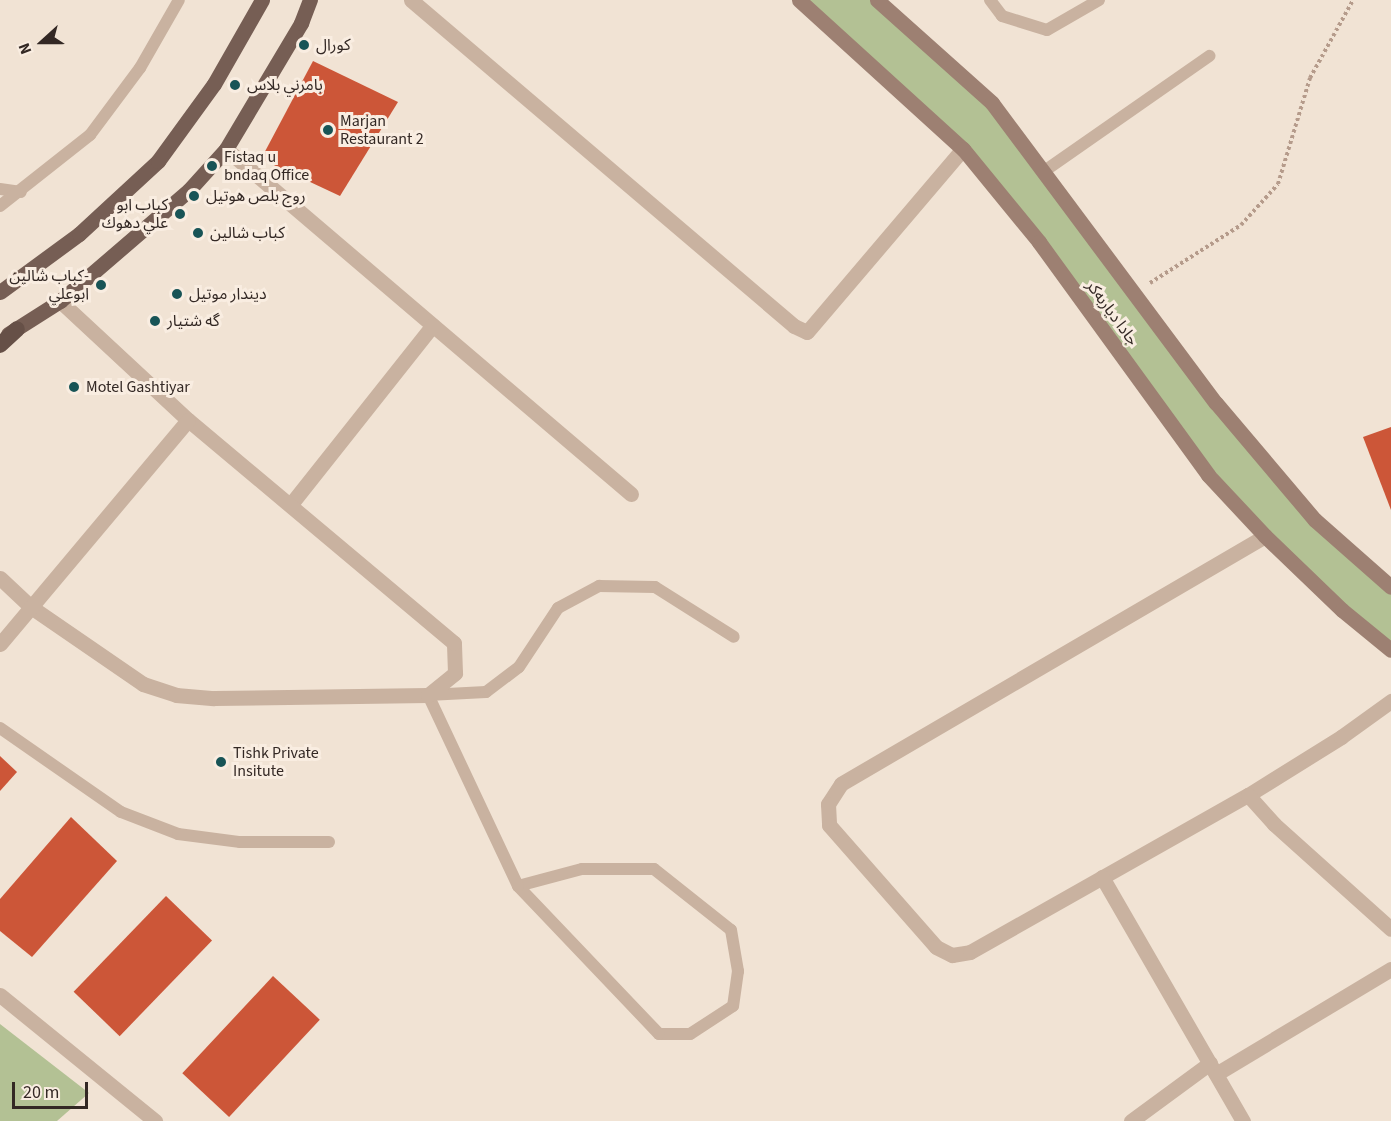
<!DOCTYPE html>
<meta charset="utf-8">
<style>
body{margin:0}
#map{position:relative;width:1391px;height:1121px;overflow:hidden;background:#f1e3d4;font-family:"Source Sans 3","Noto Sans Arabic",sans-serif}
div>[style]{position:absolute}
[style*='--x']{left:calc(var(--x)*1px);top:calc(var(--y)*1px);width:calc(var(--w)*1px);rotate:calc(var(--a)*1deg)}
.green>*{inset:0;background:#b3c194}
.building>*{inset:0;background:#cc5638;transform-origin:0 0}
.path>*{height:4px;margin-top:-2px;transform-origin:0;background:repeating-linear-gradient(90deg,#b59b8b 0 3px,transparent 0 6px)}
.service>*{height:12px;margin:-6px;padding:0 6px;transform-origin:6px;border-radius:6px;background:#c9b2a0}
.minor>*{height:15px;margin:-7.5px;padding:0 7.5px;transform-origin:7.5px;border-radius:7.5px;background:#c9b2a0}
.secondary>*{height:15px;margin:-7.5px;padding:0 7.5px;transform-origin:7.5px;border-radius:7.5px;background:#9d8072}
.primary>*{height:15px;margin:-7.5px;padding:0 7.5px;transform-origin:7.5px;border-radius:7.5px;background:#765e54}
.trunk>*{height:16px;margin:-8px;padding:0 8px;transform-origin:8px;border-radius:8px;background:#665047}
.dots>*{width:16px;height:16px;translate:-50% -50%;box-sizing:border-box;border:3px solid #f9ede1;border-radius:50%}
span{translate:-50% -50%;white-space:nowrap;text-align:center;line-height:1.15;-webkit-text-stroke:6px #f9ede1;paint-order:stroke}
.poi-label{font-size:16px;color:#332824}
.left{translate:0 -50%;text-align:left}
.right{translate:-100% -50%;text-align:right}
.street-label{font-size:16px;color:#332824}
.north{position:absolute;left:12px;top:12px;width:60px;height:60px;-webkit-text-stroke:4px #f9ede1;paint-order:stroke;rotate:249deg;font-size:16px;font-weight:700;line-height:24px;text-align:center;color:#332824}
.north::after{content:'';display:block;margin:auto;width:21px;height:27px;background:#332824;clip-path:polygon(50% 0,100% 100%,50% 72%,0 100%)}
.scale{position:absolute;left:12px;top:1082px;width:76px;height:27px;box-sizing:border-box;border:3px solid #332824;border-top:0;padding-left:8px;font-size:18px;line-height:21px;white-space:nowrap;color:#332824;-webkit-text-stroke:4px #f9ede1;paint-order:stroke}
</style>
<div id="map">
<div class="green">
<div style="clip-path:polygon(799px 0,877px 0,992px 103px,1315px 520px,1391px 587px,1391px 650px,1265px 536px,963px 149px)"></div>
<div style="clip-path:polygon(0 1024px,89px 1093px,57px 1121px,0 1121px)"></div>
</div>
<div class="building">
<div style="clip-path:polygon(313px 61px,398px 102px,340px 196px,261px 159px)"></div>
<div style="clip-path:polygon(1391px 427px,1391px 510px,1363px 437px)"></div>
<div style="clip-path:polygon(0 756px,17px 772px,0 791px)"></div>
<div style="clip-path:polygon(71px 817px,117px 861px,32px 957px,0 931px,0 899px)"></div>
<div style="left:166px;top:896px;width:64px;height:133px;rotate:44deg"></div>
<div style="left:273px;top:976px;width:64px;height:133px;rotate:43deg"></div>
</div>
<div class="path">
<div style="--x:1150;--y:283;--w:108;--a:-32.5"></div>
<div style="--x:1241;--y:225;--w:55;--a:-47.9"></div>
<div style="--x:1278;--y:184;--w:111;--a:-73.2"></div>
<div style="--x:1310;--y:78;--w:89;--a:-61.1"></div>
</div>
<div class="service">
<div style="--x:990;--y:0;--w:20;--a:53"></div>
<div style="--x:1002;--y:16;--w:47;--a:17.3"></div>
<div style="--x:1047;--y:30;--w:60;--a:-30"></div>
<div style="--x:1043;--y:172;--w:203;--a:-34.9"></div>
<div style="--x:0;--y:189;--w:21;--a:8"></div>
<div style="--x:0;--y:206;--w:115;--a:-38.3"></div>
<div style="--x:90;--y:135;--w:84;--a:-53.3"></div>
<div style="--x:140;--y:68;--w:78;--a:-60.2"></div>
<div style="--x:0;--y:728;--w:147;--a:34.8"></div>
<div style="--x:121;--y:812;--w:61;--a:21.1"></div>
<div style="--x:178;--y:834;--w:63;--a:7.4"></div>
<div style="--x:240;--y:842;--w:89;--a:0"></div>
<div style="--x:518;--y:886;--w:66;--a:-14.9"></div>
<div style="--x:582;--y:869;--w:72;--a:0"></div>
<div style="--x:654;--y:869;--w:98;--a:38.4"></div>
<div style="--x:731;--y:930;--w:42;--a:80.3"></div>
<div style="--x:738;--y:971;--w:35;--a:98"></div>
<div style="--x:733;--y:1006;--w:51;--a:146.9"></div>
<div style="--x:690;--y:1034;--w:31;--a:180"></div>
<div style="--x:659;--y:1034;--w:204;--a:-133.6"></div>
<div style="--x:518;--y:886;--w:211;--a:-115.2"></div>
<div style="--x:428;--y:695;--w:58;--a:-3"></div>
<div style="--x:486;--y:692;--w:41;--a:-37.1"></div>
<div style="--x:519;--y:667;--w:71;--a:-56.5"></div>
<div style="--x:558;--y:608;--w:47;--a:-28.2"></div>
<div style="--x:599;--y:586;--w:56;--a:1"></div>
<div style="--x:655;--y:587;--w:93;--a:32.3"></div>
</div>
<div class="minor">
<div style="--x:411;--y:0;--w:503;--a:40.4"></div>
<div style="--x:794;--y:326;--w:14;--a:25"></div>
<div style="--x:807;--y:332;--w:240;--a:-49.6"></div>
<div style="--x:226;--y:149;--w:532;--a:40.43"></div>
<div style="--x:291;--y:504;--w:228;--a:-51.6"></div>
<div style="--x:1265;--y:536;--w:491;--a:149.7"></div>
<div style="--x:841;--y:784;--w:24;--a:123"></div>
<div style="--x:828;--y:804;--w:21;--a:87"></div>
<div style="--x:829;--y:825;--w:162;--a:48.7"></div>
<div style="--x:936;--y:947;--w:18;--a:27"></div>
<div style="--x:952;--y:955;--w:18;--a:-9"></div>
<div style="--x:970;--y:952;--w:319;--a:-29.5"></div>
<div style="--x:1248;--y:795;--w:110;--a:-31.9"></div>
<div style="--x:1341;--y:737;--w:62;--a:-35.8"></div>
<div style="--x:0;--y:578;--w:42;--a:43.1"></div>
<div style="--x:31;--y:607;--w:136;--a:34.5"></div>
<div style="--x:143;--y:684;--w:35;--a:18"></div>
<div style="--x:176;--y:695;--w:38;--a:5"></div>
<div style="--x:214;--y:698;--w:214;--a:-0.8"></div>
<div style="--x:428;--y:695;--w:35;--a:-39"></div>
<div style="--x:455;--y:673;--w:30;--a:-92"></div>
<div style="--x:454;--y:643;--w:347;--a:-140"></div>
<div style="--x:188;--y:420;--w:175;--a:-137.1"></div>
<div style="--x:0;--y:644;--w:292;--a:-50"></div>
<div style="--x:1248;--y:795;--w:39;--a:48"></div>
<div style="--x:1274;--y:824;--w:157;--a:41.9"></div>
<div style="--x:1102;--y:877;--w:282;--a:60"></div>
<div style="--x:0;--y:995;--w:200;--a:39.1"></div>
<div style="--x:1216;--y:1074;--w:204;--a:-31"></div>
<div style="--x:1131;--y:1121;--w:98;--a:-36.3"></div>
</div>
<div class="secondary">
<div style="--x:799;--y:0;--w:222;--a:42.3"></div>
<div style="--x:963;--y:149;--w:120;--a:50.7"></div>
<div style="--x:1039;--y:242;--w:288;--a:54"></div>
<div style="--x:1208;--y:475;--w:83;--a:46.9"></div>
<div style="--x:1265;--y:536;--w:107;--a:43.9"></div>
<div style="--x:1342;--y:610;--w:63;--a:39.2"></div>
<div style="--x:877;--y:0;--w:154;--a:41.8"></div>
<div style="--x:992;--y:103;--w:374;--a:53.3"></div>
<div style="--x:1216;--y:403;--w:153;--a:49.8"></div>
<div style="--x:1315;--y:520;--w:101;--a:41.4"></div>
</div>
<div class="primary">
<div style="--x:0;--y:292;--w:98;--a:-36.3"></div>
<div style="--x:79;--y:234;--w:108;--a:-42.7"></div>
<div style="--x:158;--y:161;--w:95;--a:-54"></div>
<div style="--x:214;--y:84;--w:97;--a:-60.3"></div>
<div style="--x:8;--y:334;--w:62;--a:-32.4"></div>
<div style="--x:60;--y:301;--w:170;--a:-40.7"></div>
<div style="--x:189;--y:190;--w:55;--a:-47.9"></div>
<div style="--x:226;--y:149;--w:147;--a:-59.2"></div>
<div style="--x:301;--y:23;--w:25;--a:-69"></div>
</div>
<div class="trunk">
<div style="--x:0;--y:345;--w:23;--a:-43"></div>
</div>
<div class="dots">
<div style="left:304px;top:45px;background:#185456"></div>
<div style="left:235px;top:85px;background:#185456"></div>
<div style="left:328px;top:130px;background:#185456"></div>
<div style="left:212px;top:166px;background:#185456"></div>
<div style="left:194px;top:196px;background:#185456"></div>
<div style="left:180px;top:214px;background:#185456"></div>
<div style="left:198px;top:233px;background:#185456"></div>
<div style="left:101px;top:285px;background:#185456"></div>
<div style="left:177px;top:294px;background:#185456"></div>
<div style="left:155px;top:321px;background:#185456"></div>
<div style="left:74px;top:387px;background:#185456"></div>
<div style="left:221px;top:762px;background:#185456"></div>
</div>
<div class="poi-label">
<span class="left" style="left:316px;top:45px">كورال</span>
<span class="left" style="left:247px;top:85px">بامرني بلاس</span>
<span class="left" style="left:340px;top:130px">Marjan<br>Restaurant 2</span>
<span class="left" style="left:224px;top:166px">Fistaq u<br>bndaq Office</span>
<span class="left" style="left:206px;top:196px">روج بلص هوتيل</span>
<span class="right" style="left:168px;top:214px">كباب ابو<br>علي دهوك</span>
<span class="left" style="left:210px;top:233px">كباب شالين</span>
<span class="right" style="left:89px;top:285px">كباب شالين-<br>ابوعلي</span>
<span class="left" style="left:189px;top:294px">ديندار موتيل</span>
<span class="left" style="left:167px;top:321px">گه شتيار</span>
<span class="left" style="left:86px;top:387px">Motel Gashtiyar</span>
<span class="left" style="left:233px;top:762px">Tishk Private<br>Insitute</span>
</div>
<div class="street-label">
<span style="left:1112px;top:313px;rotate:54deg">جادا دیاربه‌كر</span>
</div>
<div class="north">N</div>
<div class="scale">20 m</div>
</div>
